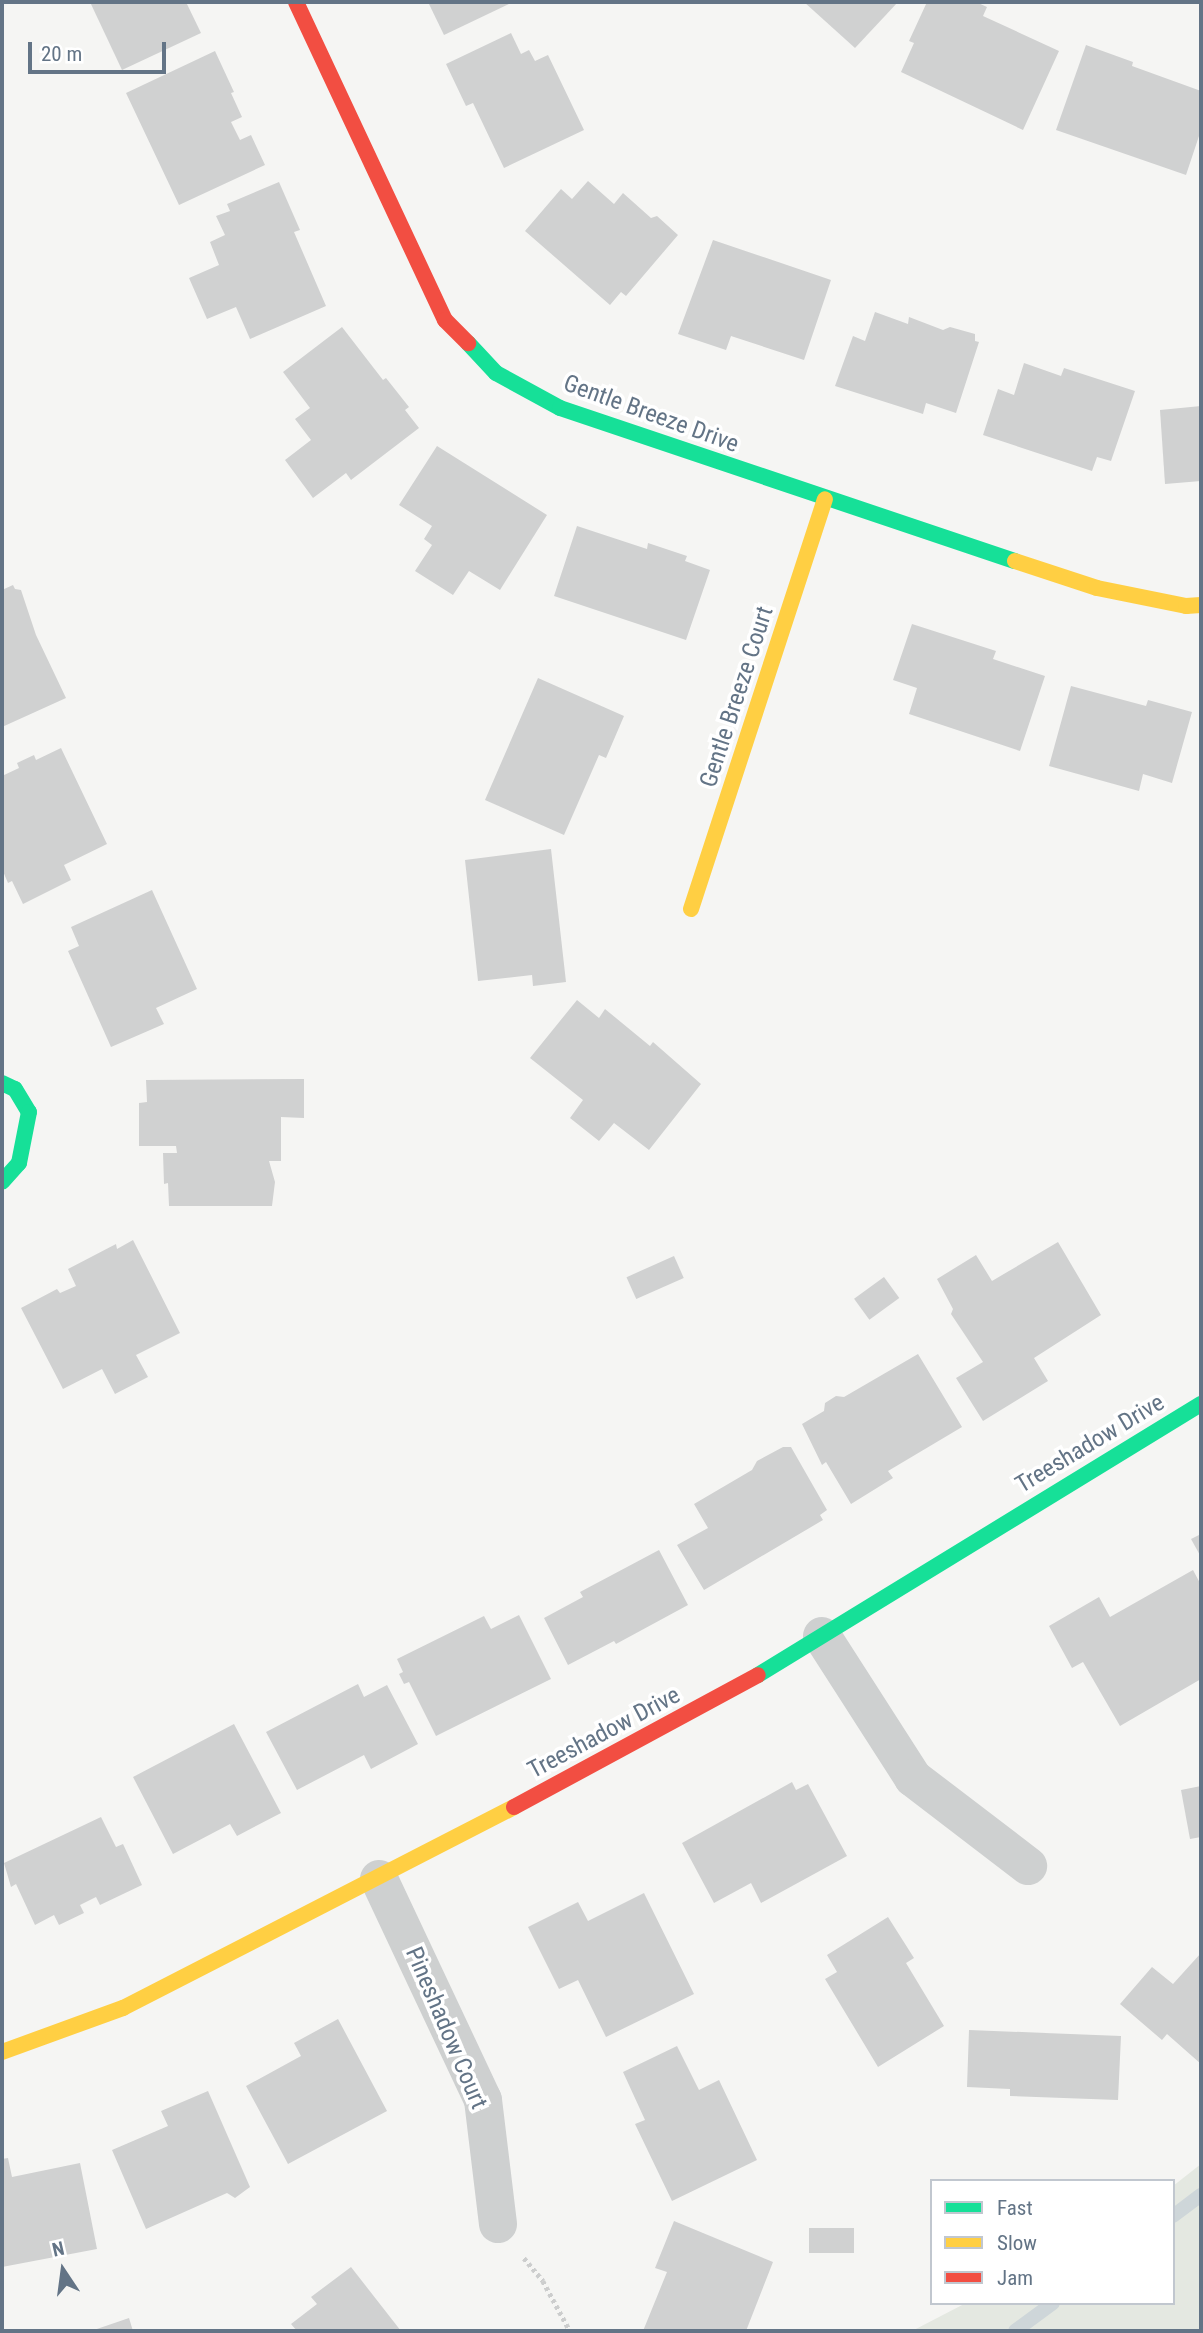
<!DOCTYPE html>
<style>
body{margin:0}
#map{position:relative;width:1203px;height:2333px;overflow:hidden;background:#f5f5f3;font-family:"Roboto Condensed",sans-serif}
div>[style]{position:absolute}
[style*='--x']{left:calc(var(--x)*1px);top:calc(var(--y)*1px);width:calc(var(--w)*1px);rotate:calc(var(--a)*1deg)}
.green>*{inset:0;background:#e4e8e1}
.stream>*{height:14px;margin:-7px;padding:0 7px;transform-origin:7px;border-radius:7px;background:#ced6d9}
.building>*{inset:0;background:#d0d1d1;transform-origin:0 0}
.path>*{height:4.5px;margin-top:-2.25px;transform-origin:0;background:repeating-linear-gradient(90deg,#cccdcd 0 3.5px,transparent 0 7px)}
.street>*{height:38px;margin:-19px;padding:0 19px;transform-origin:19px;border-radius:19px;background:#ced0d0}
.fast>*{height:16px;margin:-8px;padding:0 8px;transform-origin:8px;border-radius:8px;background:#16e098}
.slow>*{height:16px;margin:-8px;padding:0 8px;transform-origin:8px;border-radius:8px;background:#ffcf43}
.jam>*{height:16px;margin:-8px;padding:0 8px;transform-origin:8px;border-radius:8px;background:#f24e42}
span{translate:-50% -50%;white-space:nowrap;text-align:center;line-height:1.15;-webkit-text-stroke:7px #fff;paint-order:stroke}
.street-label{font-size:24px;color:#637486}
.frame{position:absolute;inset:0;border:4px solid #637486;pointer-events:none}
.legend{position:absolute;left:930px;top:2179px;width:245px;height:126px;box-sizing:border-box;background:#fff;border:2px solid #c1c7cf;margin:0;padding:9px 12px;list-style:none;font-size:21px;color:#637486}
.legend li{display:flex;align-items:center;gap:14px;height:35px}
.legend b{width:35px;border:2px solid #c1c7cf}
.north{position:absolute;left:28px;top:2235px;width:70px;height:70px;-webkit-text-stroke:5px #fff;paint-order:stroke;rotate:347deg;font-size:19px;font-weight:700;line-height:28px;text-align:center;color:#637486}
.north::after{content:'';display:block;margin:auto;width:24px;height:32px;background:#637486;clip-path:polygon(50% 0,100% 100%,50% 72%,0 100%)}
.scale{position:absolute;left:28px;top:42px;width:138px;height:32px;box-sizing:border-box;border:4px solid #637486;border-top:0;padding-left:9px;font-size:21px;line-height:24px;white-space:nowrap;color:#637486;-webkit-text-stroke:5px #fff;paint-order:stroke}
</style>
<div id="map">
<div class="green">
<div style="clip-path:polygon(1201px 2164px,1199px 2331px,912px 2331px,966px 2303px,1173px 2303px,1173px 2186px)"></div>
</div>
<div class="stream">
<div style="--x:1173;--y:2216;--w:35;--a:-37"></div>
<div style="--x:1015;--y:2331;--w:47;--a:-36.4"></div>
</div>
<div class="building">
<div style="clip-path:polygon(90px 2px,186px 2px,201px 33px,122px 70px)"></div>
<div style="clip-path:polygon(428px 2px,513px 2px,444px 35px)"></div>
<div style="clip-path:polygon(804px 2px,898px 2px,855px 48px)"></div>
<div style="clip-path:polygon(927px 2px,976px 2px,987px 7px,983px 16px,1059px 51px,1023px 130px,901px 72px,914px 43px,909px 41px)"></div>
<div style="clip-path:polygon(511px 33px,521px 54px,529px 50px,535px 61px,548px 55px,584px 130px,504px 168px,473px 103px,466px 106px,446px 64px)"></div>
<div style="clip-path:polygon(1086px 45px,1133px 62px,1132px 66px,1201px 91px,1201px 130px,1186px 175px,1056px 130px)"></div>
<div style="clip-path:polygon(215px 51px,234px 92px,231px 93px,242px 117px,231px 122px,240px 140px,251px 135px,265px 165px,179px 205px,126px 93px)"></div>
<div style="clip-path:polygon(588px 181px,614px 204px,623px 193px,651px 218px,657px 216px,678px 235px,626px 296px,621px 292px,610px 305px,525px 231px,561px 189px,572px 199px)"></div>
<div style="clip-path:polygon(279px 182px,300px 230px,294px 232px,326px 306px,250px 339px,236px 307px,207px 319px,189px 278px,219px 265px,210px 242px,225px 235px,216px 216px,230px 211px,227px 204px)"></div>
<div style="clip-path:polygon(713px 240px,831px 280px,804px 360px,731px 336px,726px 350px,678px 334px)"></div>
<div style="clip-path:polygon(875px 312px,908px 324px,909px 317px,943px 330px,950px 327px,975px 334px,975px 341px,979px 342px,956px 413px,926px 403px,923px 414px,835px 386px,853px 336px,865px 341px)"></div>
<div style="clip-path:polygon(342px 327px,383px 380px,386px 378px,409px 407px,405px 410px,419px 428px,351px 480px,346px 473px,313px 498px,285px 460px,311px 440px,295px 419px,310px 408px,283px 372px)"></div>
<div style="clip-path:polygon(1024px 363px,1061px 376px,1064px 368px,1135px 391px,1111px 461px,1097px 457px,1092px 471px,983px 435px,998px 389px,1014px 395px)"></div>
<div style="clip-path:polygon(1201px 406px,1201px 481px,1165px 484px,1160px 410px)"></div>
<div style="clip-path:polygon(437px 446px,547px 515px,500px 590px,469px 571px,453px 595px,415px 571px,432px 545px,424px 539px,432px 526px,399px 505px)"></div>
<div style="clip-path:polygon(577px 526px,647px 549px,648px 543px,687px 556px,685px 561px,710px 570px,686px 640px,554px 596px)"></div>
<div style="clip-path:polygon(13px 585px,15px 589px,21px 590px,36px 635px,66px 698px,2px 727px,2px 590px)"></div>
<div style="clip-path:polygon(912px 624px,996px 651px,993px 659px,1045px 676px,1020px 751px,909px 714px,917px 688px,893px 680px)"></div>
<div style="clip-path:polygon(538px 678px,624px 716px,606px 758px,599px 755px,564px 835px,485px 800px)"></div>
<div style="clip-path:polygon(1071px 686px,1146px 706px,1148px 700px,1192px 712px,1172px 783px,1143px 774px,1139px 791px,1049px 766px)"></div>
<div style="clip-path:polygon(61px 748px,107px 844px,64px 865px,71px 880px,23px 904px,12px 881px,8px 883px,2px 869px,2px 776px,19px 768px,17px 763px,34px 755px,36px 760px)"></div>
<div style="clip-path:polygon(551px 849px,566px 982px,533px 986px,532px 975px,478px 981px,465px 860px)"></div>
<div style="clip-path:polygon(152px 890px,197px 989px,156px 1008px,164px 1024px,111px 1047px,68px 951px,79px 946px,71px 927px)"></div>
<div style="clip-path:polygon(577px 1000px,599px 1018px,605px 1009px,650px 1046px,653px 1042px,701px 1084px,649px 1150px,614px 1123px,599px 1141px,570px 1118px,583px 1100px,530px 1058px)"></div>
<div style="clip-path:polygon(304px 1079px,304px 1118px,281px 1117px,281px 1161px,269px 1161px,275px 1182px,272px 1206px,169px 1206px,168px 1183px,164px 1184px,163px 1153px,177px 1153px,176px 1146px,139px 1146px,139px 1103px,147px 1102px,146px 1080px)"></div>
<div style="clip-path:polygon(133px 1240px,180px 1333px,136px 1355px,148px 1377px,115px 1394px,102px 1369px,63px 1389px,21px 1308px,57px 1289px,60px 1293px,76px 1286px,68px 1269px,116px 1244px,117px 1249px)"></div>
<div style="clip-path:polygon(1058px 1242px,1101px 1315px,1034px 1358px,1048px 1381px,983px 1421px,956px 1378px,983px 1362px,951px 1314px,953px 1309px,937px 1279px,976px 1255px,992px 1281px)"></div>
<div style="left:674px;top:1256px;width:24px;height:52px;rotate:66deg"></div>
<div style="left:884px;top:1277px;width:26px;height:37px;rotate:54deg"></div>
<div style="clip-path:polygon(918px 1354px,962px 1427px,888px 1471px,893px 1478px,851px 1504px,826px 1462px,822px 1465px,802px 1424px,824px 1411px,825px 1403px,836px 1396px,844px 1397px)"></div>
<div style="clip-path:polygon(783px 1447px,791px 1447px,827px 1510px,820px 1515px,823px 1520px,704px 1590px,677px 1545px,708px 1528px,694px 1504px,752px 1470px,757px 1461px)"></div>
<div style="clip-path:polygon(1201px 1534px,1201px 1557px,1191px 1539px)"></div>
<div style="clip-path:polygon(659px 1550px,688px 1605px,616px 1644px,614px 1641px,568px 1665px,544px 1618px,583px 1597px,580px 1592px)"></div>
<div style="clip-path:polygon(1193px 1570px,1201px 1585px,1201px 1679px,1120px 1726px,1083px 1662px,1072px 1668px,1049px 1626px,1099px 1597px,1110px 1617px)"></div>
<div style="clip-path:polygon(519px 1615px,551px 1679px,436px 1736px,409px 1682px,404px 1684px,399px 1674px,403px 1672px,397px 1659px,484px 1616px,491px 1629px)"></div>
<div style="clip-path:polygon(358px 1684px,364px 1697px,387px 1685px,418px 1744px,371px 1769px,364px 1755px,297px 1790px,266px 1732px)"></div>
<div style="clip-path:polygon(234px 1724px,281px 1813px,237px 1836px,230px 1824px,173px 1854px,133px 1777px)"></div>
<div style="clip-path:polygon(792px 1782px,796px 1790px,808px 1784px,847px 1856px,761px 1903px,751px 1883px,714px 1903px,682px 1843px)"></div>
<div style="clip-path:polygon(1201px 1786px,1201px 1837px,1190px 1839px,1181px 1790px)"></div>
<div style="clip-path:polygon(101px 1817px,116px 1847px,123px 1844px,142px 1885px,100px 1905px,96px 1897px,80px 1905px,84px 1913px,59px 1925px,54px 1915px,35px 1925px,16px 1884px,11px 1887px,4px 1863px)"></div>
<div style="clip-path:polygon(644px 1893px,694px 1994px,606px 2037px,578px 1980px,559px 1989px,528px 1927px,578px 1902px,588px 1921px)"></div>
<div style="clip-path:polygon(888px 1917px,914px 1958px,906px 1963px,944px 2026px,878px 2067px,825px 1979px,837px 1972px,827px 1955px)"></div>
<div style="clip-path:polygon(1201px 1953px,1201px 2064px,1167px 2034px,1162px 2040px,1120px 2004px,1152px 1967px,1173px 1984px)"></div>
<div style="clip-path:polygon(338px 2019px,387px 2111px,288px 2164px,246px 2086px,301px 2056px,294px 2043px)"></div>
<div style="clip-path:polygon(969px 2030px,1121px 2036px,1118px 2100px,1010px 2096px,1010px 2089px,967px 2087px)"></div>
<div style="clip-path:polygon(677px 2046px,699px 2090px,719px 2080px,757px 2160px,672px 2201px,635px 2124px,645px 2120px,623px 2072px)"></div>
<div style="clip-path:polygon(208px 2091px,250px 2187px,235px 2198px,227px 2193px,146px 2229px,112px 2150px,168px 2126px,161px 2111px)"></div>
<div style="clip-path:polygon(8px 2158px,12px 2177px,80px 2163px,97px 2249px,2px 2267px,2px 2159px)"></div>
<div style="clip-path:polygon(674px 2221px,773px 2262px,746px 2331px,643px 2331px,667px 2272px,655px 2268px)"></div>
<div style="left:809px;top:2228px;width:45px;height:25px"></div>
<div style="clip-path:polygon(351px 2267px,401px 2331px,297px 2331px,291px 2324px,317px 2304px,311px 2297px)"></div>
<div style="clip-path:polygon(129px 2318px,133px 2331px,91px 2331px)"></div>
</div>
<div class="path">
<div style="--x:524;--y:2258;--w:30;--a:50"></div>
<div style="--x:543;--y:2281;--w:57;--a:61.6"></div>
</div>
<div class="street">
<div style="--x:822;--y:1636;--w:169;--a:57.3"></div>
<div style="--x:913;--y:1778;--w:145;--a:37.4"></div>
<div style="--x:379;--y:1879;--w:244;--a:64.8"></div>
<div style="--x:483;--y:2100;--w:125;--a:83.1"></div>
</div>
<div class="fast">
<div style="--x:468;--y:343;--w:41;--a:47"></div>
<div style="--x:496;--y:373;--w:73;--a:28.7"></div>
<div style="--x:560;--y:408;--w:480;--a:18.6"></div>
<div style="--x:2;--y:1083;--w:14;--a:25"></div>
<div style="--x:15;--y:1089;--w:27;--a:59"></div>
<div style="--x:29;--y:1112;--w:52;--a:101.1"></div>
<div style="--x:19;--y:1163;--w:25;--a:132"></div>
<div style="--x:758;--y:1675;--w:519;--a:-31.46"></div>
</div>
<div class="slow">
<div style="--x:1015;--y:561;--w:86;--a:18.2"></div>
<div style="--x:1097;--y:588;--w:91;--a:11.4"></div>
<div style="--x:1186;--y:606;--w:15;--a:-4"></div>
<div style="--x:691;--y:909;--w:431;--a:-71.9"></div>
<div style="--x:2;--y:2052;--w:129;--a:-20"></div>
<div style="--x:123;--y:2008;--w:440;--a:-27.2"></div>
</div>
<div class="jam">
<div style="--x:296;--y:2;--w:351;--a:64.9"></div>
<div style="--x:445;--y:320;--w:33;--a:45"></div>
<div style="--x:514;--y:1807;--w:277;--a:-28.4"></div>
</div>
<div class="street-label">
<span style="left:651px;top:414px;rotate:20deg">Gentle Breeze Drive</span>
<span style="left:737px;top:697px;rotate:-72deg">Gentle Breeze Court</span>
<span style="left:1090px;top:1444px;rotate:-31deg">Treeshadow Drive</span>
<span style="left:604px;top:1733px;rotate:-28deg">Treeshadow Drive</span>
<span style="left:446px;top:2028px;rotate:67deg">Pineshadow Court</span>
</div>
<div class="frame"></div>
<ul class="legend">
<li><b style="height:9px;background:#16e098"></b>Fast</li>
<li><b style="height:9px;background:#ffcf43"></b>Slow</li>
<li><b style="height:9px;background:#f24e42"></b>Jam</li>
</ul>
<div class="north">N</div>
<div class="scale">20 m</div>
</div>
